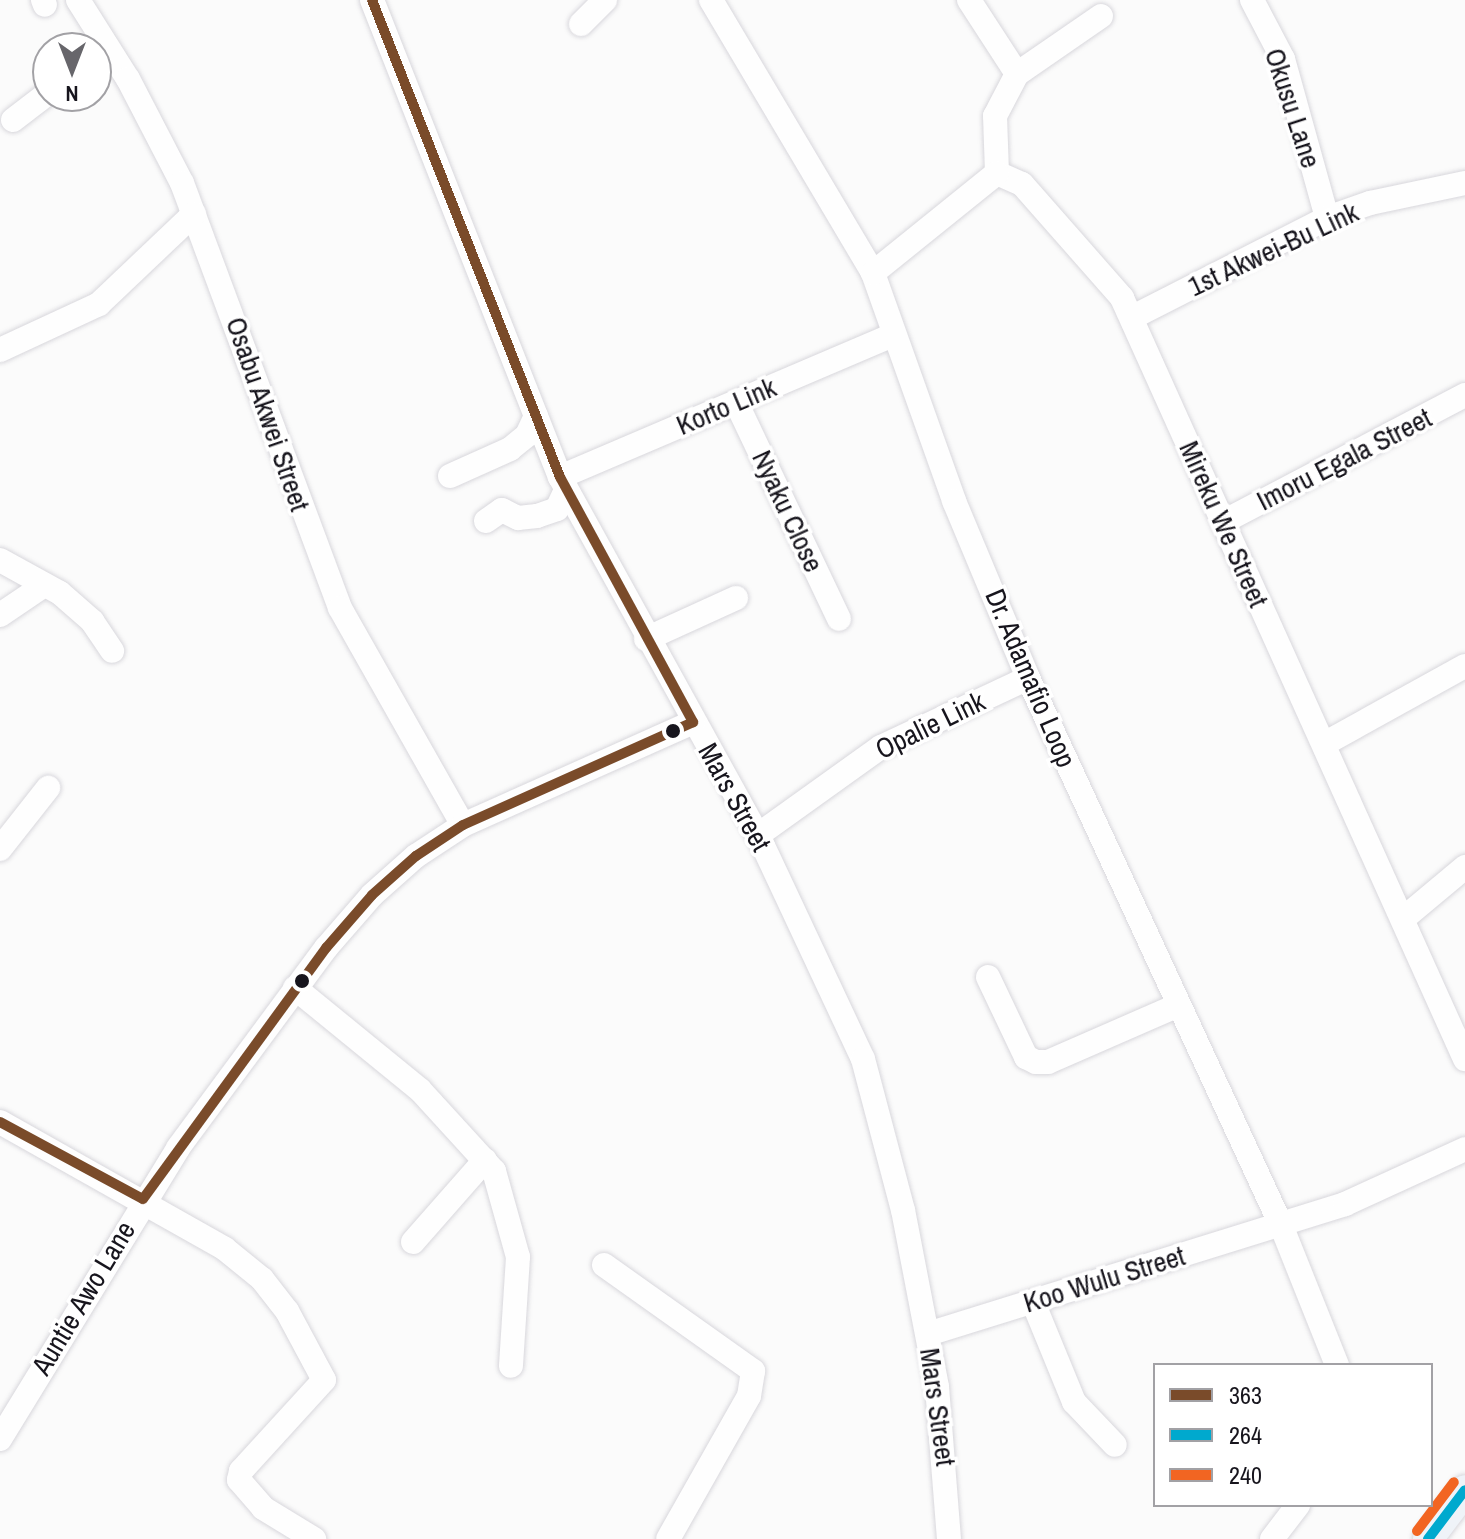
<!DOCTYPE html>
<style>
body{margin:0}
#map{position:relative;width:1465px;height:1539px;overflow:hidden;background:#fbfbfb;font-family:"Archivo Narrow",sans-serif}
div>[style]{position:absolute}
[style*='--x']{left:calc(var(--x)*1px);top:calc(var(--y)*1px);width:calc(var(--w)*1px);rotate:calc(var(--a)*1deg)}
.roads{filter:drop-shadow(0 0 2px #d8d7dc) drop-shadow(0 0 2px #d8d7dc)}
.minor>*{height:24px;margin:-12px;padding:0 12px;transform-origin:12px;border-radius:12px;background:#fefefe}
.major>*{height:30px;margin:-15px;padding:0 15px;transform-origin:15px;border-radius:15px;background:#eff3f8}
.bus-1>*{height:10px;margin:-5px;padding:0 5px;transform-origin:5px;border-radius:5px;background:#7a4b2a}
.bus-2>*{height:10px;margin:-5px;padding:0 5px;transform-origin:5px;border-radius:5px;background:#00a9ce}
.bus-3>*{height:10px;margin:-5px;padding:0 5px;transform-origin:5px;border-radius:5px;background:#f26522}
.dots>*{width:22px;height:22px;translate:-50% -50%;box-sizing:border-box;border:4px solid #fff;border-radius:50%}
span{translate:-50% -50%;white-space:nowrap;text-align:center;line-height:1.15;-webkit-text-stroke:7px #fff;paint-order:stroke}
.street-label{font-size:28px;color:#17151d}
.legend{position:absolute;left:1153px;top:1363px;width:280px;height:144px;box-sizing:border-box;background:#fff;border:2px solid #a2a1a5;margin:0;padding:10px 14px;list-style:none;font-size:24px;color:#17151d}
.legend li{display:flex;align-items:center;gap:16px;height:40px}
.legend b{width:40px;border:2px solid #a2a1a5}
.north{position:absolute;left:32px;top:32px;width:80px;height:80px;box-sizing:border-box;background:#fff;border:2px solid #a2a1a5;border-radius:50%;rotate:180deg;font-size:22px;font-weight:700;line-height:32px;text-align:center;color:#17151d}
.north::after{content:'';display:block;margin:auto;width:28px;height:36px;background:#67666b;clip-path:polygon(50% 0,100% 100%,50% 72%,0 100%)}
</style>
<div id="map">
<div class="roads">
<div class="minor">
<div style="--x:43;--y:0;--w:5;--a:68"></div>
<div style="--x:78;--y:0;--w:93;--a:57.7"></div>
<div style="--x:128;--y:79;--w:117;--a:62.6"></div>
<div style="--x:182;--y:183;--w:453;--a:69.6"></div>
<div style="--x:340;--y:608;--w:249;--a:60.5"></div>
<div style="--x:372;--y:0;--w:513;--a:68.49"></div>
<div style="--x:560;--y:477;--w:409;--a:61.1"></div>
<div style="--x:758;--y:835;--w:247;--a:64.9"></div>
<div style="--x:863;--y:1059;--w:156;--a:75.2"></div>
<div style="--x:903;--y:1210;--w:180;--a:79.1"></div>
<div style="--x:937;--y:1387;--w:152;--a:85.5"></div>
<div style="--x:711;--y:0;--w:317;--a:59.3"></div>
<div style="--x:873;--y:273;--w:242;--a:70.4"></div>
<div style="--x:954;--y:501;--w:192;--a:67.3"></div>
<div style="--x:1028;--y:678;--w:603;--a:65.18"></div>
<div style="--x:1281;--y:1225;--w:151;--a:68.2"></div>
<div style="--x:969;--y:0;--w:88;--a:57"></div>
<div style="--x:1252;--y:0;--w:67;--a:62.3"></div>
<div style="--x:1283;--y:59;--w:165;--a:74.5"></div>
<div style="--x:581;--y:24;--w:34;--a:-45"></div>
<div style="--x:1017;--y:74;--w:102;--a:-34.6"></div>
<div style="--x:13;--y:120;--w:44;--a:-37.6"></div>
<div style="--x:997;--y:173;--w:27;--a:24"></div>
<div style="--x:1022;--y:184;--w:152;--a:48.7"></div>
<div style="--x:1122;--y:298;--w:835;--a:65.74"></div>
<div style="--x:997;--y:173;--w:57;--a:-92"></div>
<div style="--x:995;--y:116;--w:47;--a:-62.4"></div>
<div style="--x:873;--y:273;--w:159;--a:-38.9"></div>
<div style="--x:1133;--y:317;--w:218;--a:-27"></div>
<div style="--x:1327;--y:218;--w:46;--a:-19.2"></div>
<div style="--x:1370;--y:203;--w:97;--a:-11.9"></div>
<div style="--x:0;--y:350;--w:109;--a:-24.9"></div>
<div style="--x:99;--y:304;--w:131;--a:-43.5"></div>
<div style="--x:736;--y:402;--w:240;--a:64.6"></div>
<div style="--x:450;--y:476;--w:66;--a:-24.2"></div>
<div style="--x:510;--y:449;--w:22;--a:-39"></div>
<div style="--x:527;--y:435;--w:21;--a:-65"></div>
<div style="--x:560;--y:477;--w:360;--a:-23.1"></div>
<div style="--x:486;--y:521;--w:19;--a:-35"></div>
<div style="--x:502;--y:510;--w:18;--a:27"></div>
<div style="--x:518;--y:518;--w:19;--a:-6"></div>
<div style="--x:537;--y:516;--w:21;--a:-19"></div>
<div style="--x:557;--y:509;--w:21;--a:-65"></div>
<div style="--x:1223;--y:522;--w:273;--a:-27.7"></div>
<div style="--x:0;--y:560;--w:68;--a:28.8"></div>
<div style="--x:60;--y:593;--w:43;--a:41.2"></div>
<div style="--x:92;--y:621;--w:36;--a:56"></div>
<div style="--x:0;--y:615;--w:52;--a:-34"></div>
<div style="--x:646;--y:639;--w:99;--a:-24.5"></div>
<div style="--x:1324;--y:744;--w:161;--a:-29"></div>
<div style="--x:758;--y:835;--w:151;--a:-35.6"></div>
<div style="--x:881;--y:747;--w:162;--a:-25.1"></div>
<div style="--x:0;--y:849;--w:78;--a:-51.8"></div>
<div style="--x:1404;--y:918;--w:80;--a:-39.9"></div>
<div style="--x:988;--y:977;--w:89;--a:64.6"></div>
<div style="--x:1026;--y:1057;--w:11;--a:27"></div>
<div style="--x:1036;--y:1062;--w:12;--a:0"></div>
<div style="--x:1048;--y:1062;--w:140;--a:-23.6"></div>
<div style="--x:295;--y:988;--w:161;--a:39.2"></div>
<div style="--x:420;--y:1090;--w:110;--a:47.6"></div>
<div style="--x:494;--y:1171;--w:89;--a:74.4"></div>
<div style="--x:518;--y:1257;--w:109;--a:93.7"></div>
<div style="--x:0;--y:1122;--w:258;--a:29.4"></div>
<div style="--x:225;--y:1249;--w:48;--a:39"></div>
<div style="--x:262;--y:1279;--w:41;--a:52"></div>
<div style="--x:287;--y:1311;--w:78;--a:61.8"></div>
<div style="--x:324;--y:1380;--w:123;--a:132.4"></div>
<div style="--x:241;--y:1471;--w:9;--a:103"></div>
<div style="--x:239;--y:1480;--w:37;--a:49"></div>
<div style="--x:263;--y:1508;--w:60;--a:31.3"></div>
<div style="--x:413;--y:1242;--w:109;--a:-48.7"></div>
<div style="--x:604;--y:1265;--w:183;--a:35.4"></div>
<div style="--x:753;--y:1371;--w:25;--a:99"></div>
<div style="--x:749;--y:1396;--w:164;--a:119.5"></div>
<div style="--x:1033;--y:1302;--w:108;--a:67.7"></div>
<div style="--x:1074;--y:1402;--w:59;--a:46.4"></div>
<div style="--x:928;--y:1334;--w:437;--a:-17.3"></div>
<div style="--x:1345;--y:1204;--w:132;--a:-24.6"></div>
<div style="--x:0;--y:1439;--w:341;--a:-58.5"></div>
<div style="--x:178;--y:1148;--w:249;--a:-53.5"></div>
<div style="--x:326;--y:948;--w:70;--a:-49"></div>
<div style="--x:372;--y:895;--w:59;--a:-41.6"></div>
<div style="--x:416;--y:856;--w:56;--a:-33.4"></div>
<div style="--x:463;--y:825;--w:252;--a:-24.1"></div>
<div style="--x:1272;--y:1539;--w:43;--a:-52.6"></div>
</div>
<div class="major">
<div style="--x:1428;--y:1539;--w:61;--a:-52.9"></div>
</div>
</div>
<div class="bus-1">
<div style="--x:372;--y:0;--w:513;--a:68.49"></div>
<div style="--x:560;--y:477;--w:279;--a:61.5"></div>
<div style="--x:0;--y:1122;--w:162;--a:28.3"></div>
<div style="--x:143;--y:1199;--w:311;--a:-53.9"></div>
<div style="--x:326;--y:948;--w:70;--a:-49"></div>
<div style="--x:372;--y:895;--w:59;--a:-41.6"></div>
<div style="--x:416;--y:856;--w:56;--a:-33.4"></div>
<div style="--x:463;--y:825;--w:252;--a:-24.1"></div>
</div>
<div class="bus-2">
<div style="--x:1428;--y:1539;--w:61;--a:-52.9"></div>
</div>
<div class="bus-3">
<div style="--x:1417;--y:1531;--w:61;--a:-52.9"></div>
</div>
<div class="dots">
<div style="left:673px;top:731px;background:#17151d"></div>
<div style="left:302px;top:981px;background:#17151d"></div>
</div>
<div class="street-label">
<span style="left:1293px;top:108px;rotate:72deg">Okusu Lane</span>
<span style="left:1273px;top:249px;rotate:-25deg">1st Akwei-Bu Link</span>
<span style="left:726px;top:406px;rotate:-23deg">Korto Link</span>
<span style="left:268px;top:414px;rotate:71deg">Osabu Akwei Street</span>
<span style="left:1344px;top:459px;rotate:-27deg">Imoru Egala Street</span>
<span style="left:788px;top:511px;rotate:65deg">Nyaku Close</span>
<span style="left:1224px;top:524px;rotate:66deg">Mireku We Street</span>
<span style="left:1031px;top:678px;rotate:67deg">Dr. Adamafio Loop</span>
<span style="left:930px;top:725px;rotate:-26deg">Opalie Link</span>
<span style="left:735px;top:797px;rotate:61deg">Mars Street</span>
<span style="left:1104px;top:1279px;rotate:-17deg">Koo Wulu Street</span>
<span style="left:83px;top:1298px;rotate:-59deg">Auntie Awo Lane</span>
<span style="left:938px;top:1407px;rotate:82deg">Mars Street</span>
</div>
<ul class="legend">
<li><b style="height:10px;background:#7a4b2a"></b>363</li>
<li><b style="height:10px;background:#00a9ce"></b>264</li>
<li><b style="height:10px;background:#f26522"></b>240</li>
</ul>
<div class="north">N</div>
</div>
